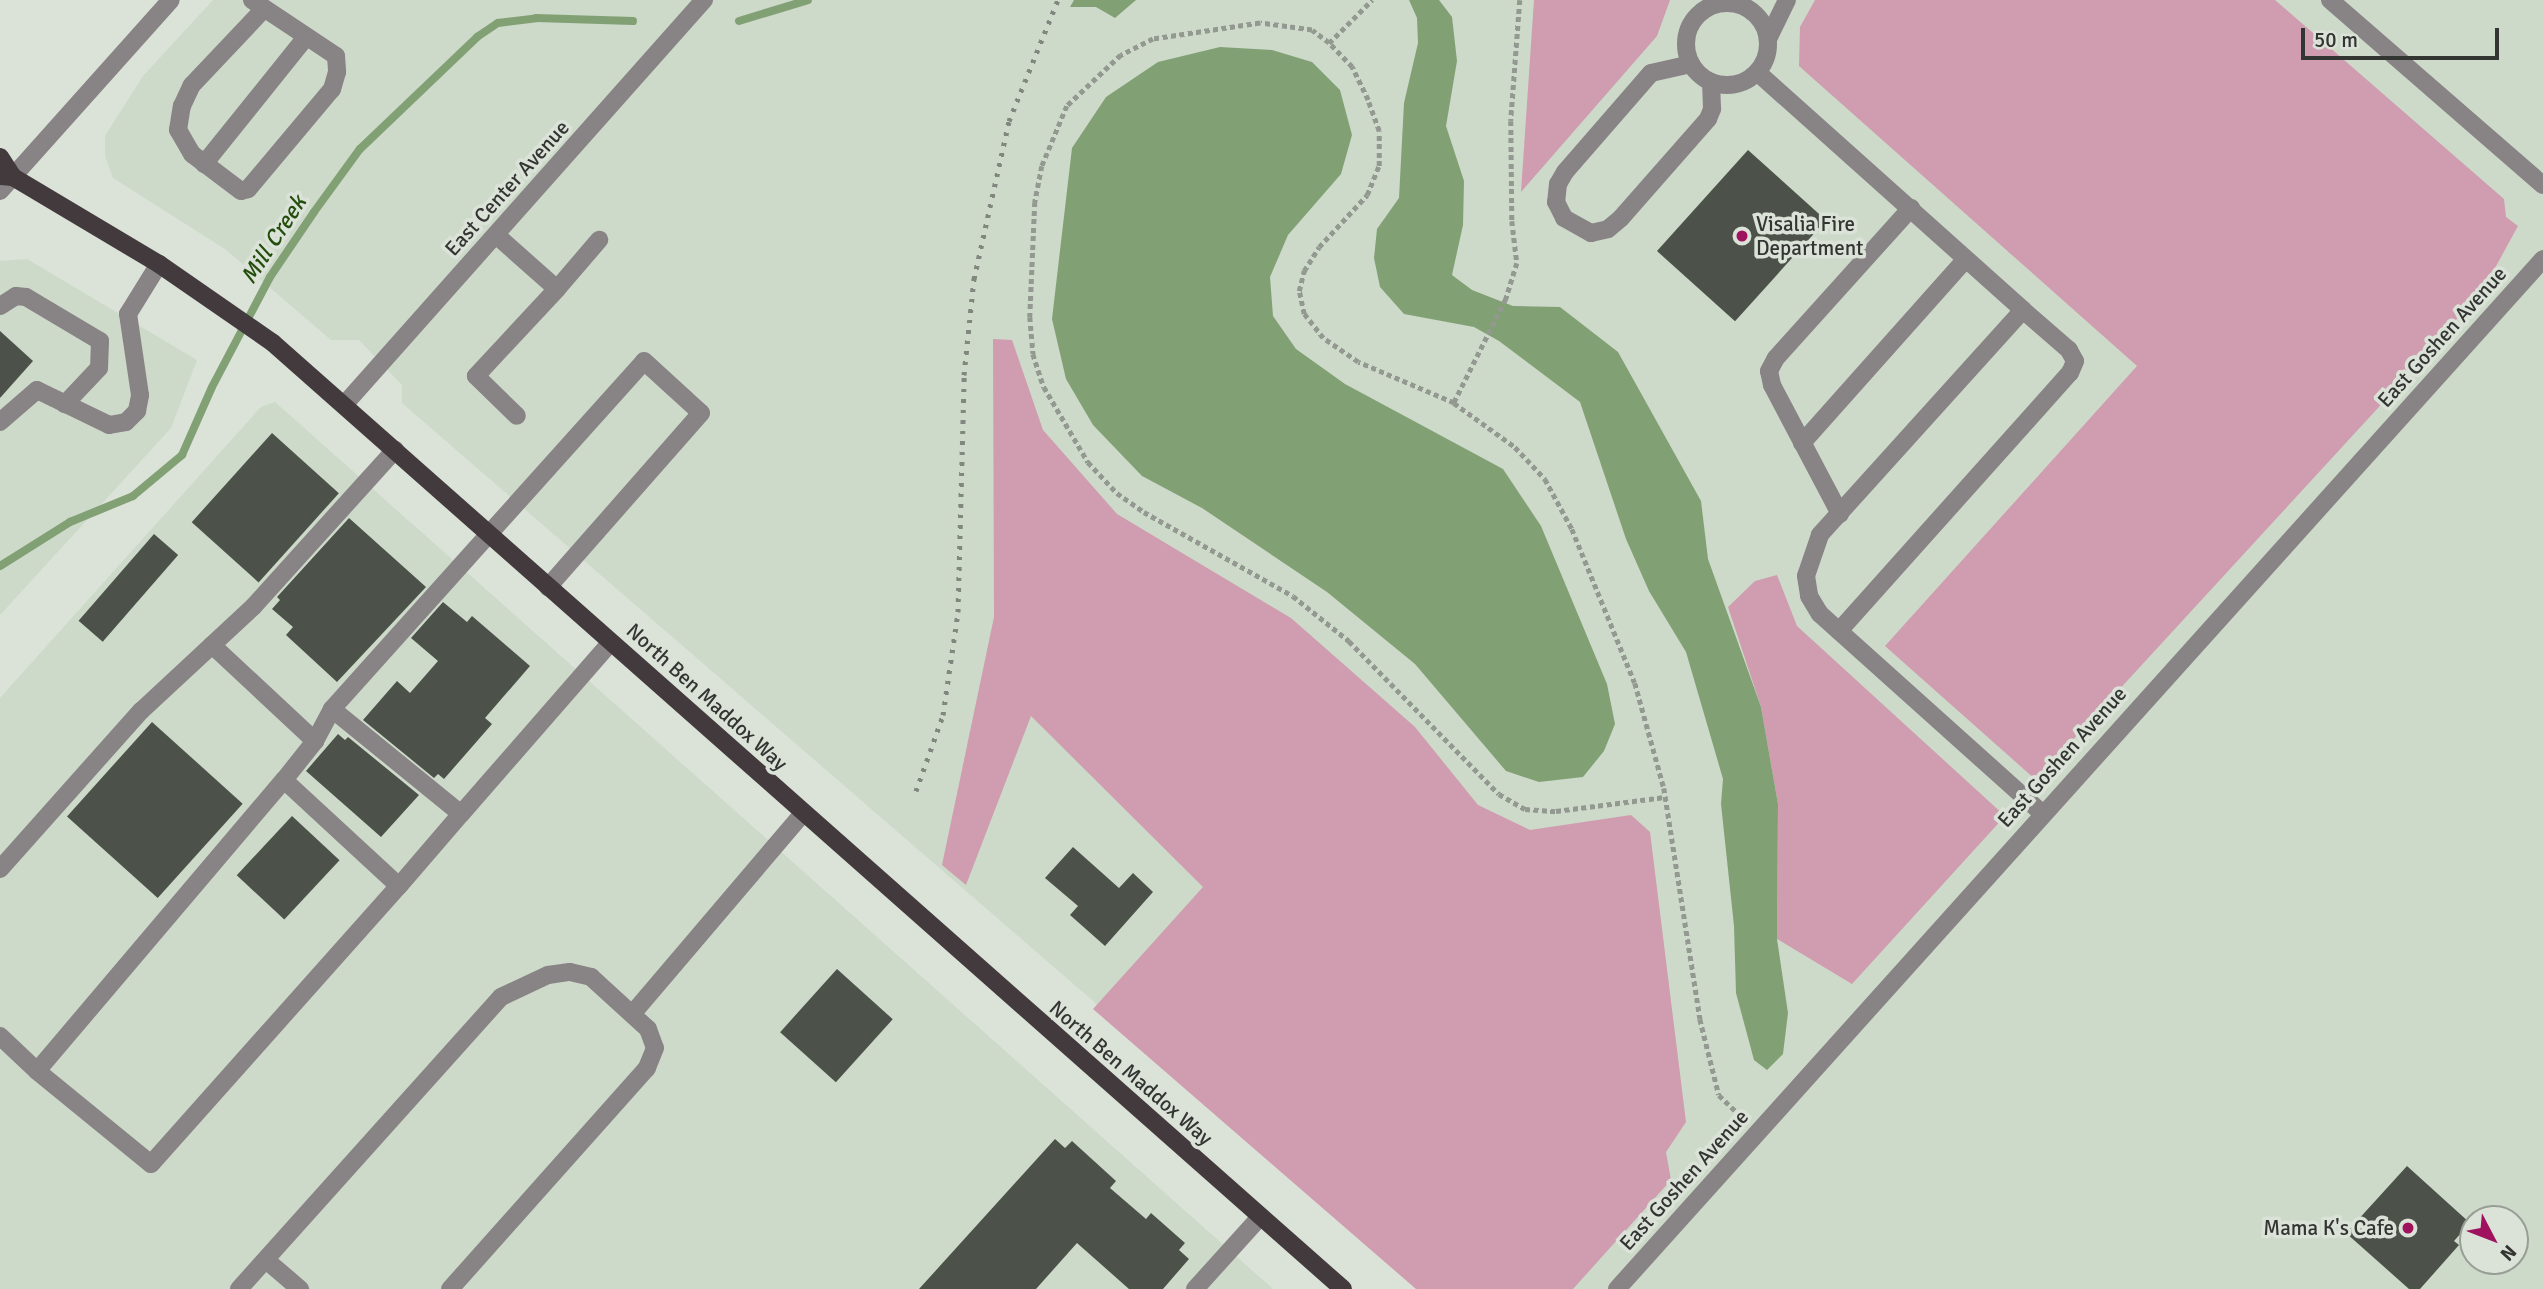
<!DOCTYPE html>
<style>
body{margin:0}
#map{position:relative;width:2543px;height:1289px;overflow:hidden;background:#dbe2d8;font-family:Signika,sans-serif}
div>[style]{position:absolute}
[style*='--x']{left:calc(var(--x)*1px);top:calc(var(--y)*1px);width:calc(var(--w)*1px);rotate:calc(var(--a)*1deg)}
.built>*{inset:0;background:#cdd9c9}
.green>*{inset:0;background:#cf9daf}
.water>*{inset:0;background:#81a174}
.stream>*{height:8px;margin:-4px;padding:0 4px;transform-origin:4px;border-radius:4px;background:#81a174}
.building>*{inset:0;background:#4c524a;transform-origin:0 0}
.path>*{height:4.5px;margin-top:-2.25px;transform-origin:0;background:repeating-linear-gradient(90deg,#939891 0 5px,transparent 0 8.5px)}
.minor>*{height:18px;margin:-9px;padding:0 9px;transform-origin:9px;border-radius:9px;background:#888385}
.minor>.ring{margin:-9px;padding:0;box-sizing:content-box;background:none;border:18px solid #888385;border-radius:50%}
.major>*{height:18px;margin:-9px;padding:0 9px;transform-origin:9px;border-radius:9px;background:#423a3d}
.rail>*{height:5px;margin-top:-2.5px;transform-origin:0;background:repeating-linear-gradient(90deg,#81867f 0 3.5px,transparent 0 10.5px)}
.dots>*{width:19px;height:19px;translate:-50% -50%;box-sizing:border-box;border:4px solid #dbe2d8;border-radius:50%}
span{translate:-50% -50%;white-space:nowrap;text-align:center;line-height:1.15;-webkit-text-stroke:7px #dbe2d8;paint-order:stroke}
.street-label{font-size:21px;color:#333532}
.poi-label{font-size:21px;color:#333532}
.left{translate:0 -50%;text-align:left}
.right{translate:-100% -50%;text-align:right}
.water-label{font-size:23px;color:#234d0c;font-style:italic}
.north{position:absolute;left:2459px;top:1205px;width:70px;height:70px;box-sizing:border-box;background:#dbe2d8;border:2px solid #989d96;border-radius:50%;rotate:132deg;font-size:19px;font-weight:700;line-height:28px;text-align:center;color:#333532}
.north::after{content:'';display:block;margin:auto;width:24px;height:32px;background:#9e125e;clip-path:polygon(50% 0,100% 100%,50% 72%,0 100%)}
.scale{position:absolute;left:2301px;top:28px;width:198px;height:32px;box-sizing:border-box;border:4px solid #333532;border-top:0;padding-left:9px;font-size:21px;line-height:24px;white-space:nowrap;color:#333532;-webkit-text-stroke:5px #dbe2d8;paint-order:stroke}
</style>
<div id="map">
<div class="built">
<div style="clip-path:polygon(evenodd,213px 0,2543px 0,2543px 1289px,1426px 1289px,402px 403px,402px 385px,359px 340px,331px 340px,225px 249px,113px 178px,105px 156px,105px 136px,143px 76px,213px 0,2473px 1219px,2515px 1219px,2515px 1261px,2473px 1261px,2473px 1219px)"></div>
<div style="clip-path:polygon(27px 259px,197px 360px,171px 428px,0 615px,0 261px)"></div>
<div style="clip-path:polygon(275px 402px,1273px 1289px,0 1289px,0 698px,261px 407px)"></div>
</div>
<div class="green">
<div style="clip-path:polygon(1534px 0,1670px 0,1657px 36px,1521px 192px)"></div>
<div style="clip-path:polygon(1815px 0,2275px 0,2504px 199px,2506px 217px,2518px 226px,2489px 279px,2435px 346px,2036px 780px,1885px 646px,2137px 366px,1799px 66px,1800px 27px)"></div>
<div style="clip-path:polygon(993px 339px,1012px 340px,1043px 430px,1117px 514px,1291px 618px,1415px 727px,1478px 805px,1530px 830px,1631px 815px,1650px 832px,1686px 1122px,1666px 1152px,1671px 1180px,1573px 1289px,1416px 1289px,1093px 1009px,1203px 887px,1031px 716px,966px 885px,942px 865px,994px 617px)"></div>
<div style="clip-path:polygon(1777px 575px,1797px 626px,2005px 816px,1852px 984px,1777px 939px,1778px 804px,1761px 707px,1728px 607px,1755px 581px)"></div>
</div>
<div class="water">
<div style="clip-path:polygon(1074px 0,1136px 0,1115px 18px,1096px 7px,1070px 7px)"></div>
<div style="clip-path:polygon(1409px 0,1439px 0,1452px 17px,1457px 61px,1446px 126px,1464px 181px,1463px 225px,1452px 275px,1472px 290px,1513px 306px,1560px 307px,1618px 352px,1701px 501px,1708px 559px,1761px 707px,1778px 804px,1777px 939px,1788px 1013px,1783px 1054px,1767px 1070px,1754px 1060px,1736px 993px,1734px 926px,1721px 804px,1723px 779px,1686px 652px,1649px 591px,1626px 539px,1580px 402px,1499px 341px,1474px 327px,1404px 314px,1380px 287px,1374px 258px,1377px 229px,1399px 198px,1404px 103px,1418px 43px,1417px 18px)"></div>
<div style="clip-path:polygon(1220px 47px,1272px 50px,1312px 62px,1340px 90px,1352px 135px,1341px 174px,1288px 235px,1270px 277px,1273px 316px,1296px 349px,1345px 384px,1503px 469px,1541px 526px,1607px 684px,1615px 724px,1604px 751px,1583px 777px,1539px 782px,1506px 771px,1415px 664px,1327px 592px,1202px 508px,1142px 476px,1093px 425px,1066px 379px,1052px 319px,1072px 148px,1106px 97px,1158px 62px)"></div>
</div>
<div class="stream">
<div style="--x:739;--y:21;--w:72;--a:-16.9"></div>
<div style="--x:0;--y:566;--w:83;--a:-32.2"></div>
<div style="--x:70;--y:522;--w:68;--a:-22.4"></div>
<div style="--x:133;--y:496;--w:64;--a:-39.9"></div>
<div style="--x:182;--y:455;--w:74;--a:-66.2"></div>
<div style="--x:212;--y:387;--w:124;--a:-62.2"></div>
<div style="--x:270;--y:277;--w:78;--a:-55.9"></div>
<div style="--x:314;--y:212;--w:78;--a:-53.9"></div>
<div style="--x:360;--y:149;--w:162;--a:-43.7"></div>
<div style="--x:477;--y:37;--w:25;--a:-34"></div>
<div style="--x:498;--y:23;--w:38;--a:-7"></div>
<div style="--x:536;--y:18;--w:97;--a:1.8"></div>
</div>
<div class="building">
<div style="left:1748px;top:150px;width:105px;height:136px;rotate:42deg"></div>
<div style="clip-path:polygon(0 331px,33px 361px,0 398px)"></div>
<div style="left:272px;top:433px;width:90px;height:120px;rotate:42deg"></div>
<div style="clip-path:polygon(349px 518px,426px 587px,337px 682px,286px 635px,293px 627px,272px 609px,280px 600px,277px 597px)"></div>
<div style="left:154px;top:534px;width:32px;height:115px;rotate:41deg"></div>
<div style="clip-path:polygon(443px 602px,467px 622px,472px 616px,530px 666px,485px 718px,492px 724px,444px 779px,438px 774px,434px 778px,363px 720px,397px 681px,410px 693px,438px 661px,411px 638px)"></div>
<div style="left:152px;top:722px;width:122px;height:127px;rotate:42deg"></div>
<div style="clip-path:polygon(338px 734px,345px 740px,348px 737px,419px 795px,381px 837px,306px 771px)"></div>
<div style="left:292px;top:816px;width:65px;height:81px;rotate:43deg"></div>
<div style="clip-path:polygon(1073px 847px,1119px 888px,1133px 873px,1153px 892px,1105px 946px,1070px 915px,1078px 906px,1045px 878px)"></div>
<div style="left:837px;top:969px;width:75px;height:85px;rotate:42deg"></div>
<div style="clip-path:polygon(1055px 1139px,1065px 1148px,1072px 1141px,1116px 1181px,1110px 1188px,1146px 1219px,1151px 1213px,1185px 1243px,1179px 1250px,1189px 1259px,1163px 1289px,1129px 1289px,1077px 1243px,1036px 1289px,919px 1289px)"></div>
<div style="clip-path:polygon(2407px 1166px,2470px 1223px,2454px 1241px,2459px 1245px,2420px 1289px,2409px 1289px,2346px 1233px)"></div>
</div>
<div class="path">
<div style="--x:1520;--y:0;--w:121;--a:94.3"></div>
<div style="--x:1511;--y:121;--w:100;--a:89.4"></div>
<div style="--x:1512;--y:221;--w:42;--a:83.2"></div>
<div style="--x:1517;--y:263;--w:38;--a:107"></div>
<div style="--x:1506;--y:299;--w:116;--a:116.6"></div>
<div style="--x:1454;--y:403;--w:75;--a:35.8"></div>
<div style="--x:1515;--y:447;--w:44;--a:46.8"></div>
<div style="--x:1545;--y:479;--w:57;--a:61.6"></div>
<div style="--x:1572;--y:529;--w:166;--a:67.8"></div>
<div style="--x:1635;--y:683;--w:109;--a:74.6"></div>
<div style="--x:1664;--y:788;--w:234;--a:81.1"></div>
<div style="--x:1700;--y:1019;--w:78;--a:76"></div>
<div style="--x:1719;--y:1095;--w:35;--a:44"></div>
<div style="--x:1329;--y:43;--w:61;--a:-45"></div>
<div style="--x:1454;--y:403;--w:104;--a:-156.9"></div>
<div style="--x:1358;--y:362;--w:42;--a:-145.6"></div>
<div style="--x:1323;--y:338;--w:31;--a:-128"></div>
<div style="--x:1304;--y:314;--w:24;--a:-102"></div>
<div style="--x:1299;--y:291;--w:21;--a:-76"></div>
<div style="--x:1304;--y:271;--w:28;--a:-58"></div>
<div style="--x:1319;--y:247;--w:71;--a:-47.3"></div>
<div style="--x:1367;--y:195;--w:31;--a:-68"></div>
<div style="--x:1379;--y:166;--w:35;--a:-90"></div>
<div style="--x:1379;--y:131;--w:33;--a:-110"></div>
<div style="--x:1368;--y:100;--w:37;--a:-116"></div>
<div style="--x:1352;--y:67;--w:33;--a:-134"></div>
<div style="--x:1329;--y:43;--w:21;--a:-143"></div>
<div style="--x:1312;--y:30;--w:52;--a:-172.3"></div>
<div style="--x:1260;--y:23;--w:108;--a:171.5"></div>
<div style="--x:1153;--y:39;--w:36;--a:153"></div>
<div style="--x:1121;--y:55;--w:74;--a:136.6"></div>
<div style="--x:1067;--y:106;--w:65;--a:112.6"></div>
<div style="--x:1042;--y:166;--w:37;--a:101"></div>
<div style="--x:1035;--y:202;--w:115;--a:92.5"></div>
<div style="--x:1030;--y:317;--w:37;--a:85"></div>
<div style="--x:1033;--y:354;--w:35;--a:72"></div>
<div style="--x:1044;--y:387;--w:87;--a:59.6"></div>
<div style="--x:1088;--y:462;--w:42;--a:46.9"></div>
<div style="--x:1117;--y:493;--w:33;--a:35"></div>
<div style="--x:1144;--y:512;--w:171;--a:29.4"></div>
<div style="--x:1293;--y:596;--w:72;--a:38.8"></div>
<div style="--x:1349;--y:641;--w:214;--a:45.6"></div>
<div style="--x:1499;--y:794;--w:30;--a:30"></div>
<div style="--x:1525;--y:809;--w:31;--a:4"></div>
<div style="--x:1556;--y:811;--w:110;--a:-7.3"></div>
</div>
<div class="minor">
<div style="--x:252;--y:0;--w:101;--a:33.7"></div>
<div style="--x:336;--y:56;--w:16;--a:86"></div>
<div style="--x:337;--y:72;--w:18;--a:106"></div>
<div style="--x:332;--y:89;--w:131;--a:130"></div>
<div style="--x:248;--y:189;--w:7;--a:164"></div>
<div style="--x:241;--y:191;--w:61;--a:-142.9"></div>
<div style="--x:192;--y:154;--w:28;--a:-120"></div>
<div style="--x:178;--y:130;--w:24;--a:-81"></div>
<div style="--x:182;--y:106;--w:23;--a:-65"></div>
<div style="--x:192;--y:85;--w:103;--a:-46.6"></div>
<div style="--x:2330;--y:0;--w:282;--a:41"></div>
<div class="ring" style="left:1686px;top:3px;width:64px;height:64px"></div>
<div style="--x:1768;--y:39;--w:43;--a:-64"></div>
<div style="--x:1691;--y:64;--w:41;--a:167.3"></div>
<div style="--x:1651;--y:73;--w:131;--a:131"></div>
<div style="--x:1565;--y:172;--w:14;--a:120"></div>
<div style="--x:1558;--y:184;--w:18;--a:96"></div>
<div style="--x:1556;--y:202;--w:18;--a:63"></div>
<div style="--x:1564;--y:218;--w:31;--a:29"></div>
<div style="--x:1591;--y:233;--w:17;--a:-13"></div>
<div style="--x:1608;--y:229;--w:17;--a:-40"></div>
<div style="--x:1621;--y:218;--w:132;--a:-48.7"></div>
<div style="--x:1708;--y:119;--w:11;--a:-68"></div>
<div style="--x:1712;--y:109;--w:27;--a:-92"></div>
<div style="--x:1757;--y:72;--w:357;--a:41.8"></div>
<div style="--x:2023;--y:310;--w:303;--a:132.1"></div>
<div style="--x:1820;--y:535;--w:43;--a:108.9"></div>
<div style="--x:1806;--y:576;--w:20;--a:81"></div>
<div style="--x:1809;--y:596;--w:21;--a:59"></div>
<div style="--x:1820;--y:614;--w:298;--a:41.9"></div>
<div style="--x:204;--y:164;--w:163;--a:-51.2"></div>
<div style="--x:0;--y:191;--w:256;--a:-48.2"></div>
<div style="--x:496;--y:235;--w:81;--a:41.5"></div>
<div style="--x:557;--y:289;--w:119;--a:133"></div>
<div style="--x:476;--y:376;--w:57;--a:44.3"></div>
<div style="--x:557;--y:289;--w:65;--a:-49.4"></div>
<div style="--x:0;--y:306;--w:19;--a:-32"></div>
<div style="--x:16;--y:296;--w:10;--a:6"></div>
<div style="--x:26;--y:297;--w:86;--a:30.7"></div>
<div style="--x:100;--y:341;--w:27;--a:92"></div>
<div style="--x:99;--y:368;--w:50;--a:133.4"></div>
<div style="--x:344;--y:405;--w:542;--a:-48.37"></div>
<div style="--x:0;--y:422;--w:49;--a:-40.9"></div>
<div style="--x:37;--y:390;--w:80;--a:25.9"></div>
<div style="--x:109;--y:425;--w:17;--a:-10"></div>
<div style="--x:126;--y:422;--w:16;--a:-45"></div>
<div style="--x:137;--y:411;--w:16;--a:-79"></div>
<div style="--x:140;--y:395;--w:82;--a:-98.4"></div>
<div style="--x:128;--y:314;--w:59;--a:-58.2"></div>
<div style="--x:1802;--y:443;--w:246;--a:-48.3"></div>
<div style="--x:1840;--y:514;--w:146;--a:-117.8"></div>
<div style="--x:1772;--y:385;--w:14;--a:-102"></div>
<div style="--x:1769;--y:371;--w:15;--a:-62"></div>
<div style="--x:1776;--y:358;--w:202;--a:-48"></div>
<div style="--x:1839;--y:631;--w:346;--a:-48.2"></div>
<div style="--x:2070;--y:373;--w:13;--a:-67"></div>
<div style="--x:2075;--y:361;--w:13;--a:-119"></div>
<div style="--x:2069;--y:350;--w:61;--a:-139"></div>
<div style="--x:212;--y:645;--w:141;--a:43"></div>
<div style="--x:332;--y:709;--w:166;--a:39.1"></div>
<div style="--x:461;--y:814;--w:228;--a:-48.9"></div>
<div style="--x:284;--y:780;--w:156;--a:42.7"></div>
<div style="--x:399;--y:886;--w:95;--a:-49.3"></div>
<div style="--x:0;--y:869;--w:212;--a:-48.3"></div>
<div style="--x:141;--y:711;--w:153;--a:-42.9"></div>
<div style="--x:253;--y:607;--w:212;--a:-47.9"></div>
<div style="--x:633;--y:1013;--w:262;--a:-49.6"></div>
<div style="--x:0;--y:1036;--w:51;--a:43.4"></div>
<div style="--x:37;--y:1071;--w:382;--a:-49.7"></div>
<div style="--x:284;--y:780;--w:50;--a:-51.5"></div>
<div style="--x:315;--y:741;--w:36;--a:-62"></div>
<div style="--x:332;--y:709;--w:467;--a:-48.1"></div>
<div style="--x:644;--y:361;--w:77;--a:42.4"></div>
<div style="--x:701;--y:413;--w:232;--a:131.3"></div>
<div style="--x:37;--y:1071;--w:147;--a:39.2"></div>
<div style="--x:151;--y:1164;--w:373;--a:-48.3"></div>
<div style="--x:266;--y:1260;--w:45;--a:40.5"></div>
<div style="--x:239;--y:1289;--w:392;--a:-48.1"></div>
<div style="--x:501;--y:997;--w:52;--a:-25.1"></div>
<div style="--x:548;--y:975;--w:22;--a:-8"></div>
<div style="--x:570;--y:972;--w:22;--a:13"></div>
<div style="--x:591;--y:977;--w:77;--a:42.4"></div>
<div style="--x:648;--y:1029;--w:20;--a:70"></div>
<div style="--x:655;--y:1048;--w:22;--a:112"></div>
<div style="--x:647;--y:1068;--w:296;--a:131.7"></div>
<div style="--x:1195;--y:1289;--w:97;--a:-47.9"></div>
<div style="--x:1617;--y:1289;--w:1385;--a:-48.04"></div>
</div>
<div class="major">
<div style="--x:0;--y:157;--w:24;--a:57"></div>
<div style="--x:0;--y:176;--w:13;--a:4"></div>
<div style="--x:13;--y:177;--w:170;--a:30.8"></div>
<div style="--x:159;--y:264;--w:139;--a:34.7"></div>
<div style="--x:273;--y:343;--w:1428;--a:41.48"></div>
</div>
<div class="rail">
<div style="--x:916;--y:791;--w:81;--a:-70.4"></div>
<div style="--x:943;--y:715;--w:104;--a:-81.7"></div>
<div style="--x:958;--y:612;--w:237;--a:-88.5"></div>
<div style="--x:964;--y:375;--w:97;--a:-84.1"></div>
<div style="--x:974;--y:279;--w:162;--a:-77.5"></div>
<div style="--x:1009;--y:121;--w:131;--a:-68"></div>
</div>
<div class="dots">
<div style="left:1742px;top:236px;background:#9e125e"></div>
<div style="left:2408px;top:1228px;background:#9e125e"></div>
</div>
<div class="street-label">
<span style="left:507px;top:188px;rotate:-48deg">East Center Avenue</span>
<span style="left:2442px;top:337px;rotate:-48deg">East Goshen Avenue</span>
<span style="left:707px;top:697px;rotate:42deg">North Ben Maddox Way</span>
<span style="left:2062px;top:757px;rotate:-48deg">East Goshen Avenue</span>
<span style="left:1131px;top:1073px;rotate:41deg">North Ben Maddox Way</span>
<span style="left:1684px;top:1180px;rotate:-48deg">East Goshen Avenue</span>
</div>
<div class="poi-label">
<span class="left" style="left:1756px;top:236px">Visalia Fire<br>Department</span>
<span class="right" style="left:2394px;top:1228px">Mama K's Cafe</span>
</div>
<div class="water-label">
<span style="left:274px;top:240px;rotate:-57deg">Mill Creek</span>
</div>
<div class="north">N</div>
<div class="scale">50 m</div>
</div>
